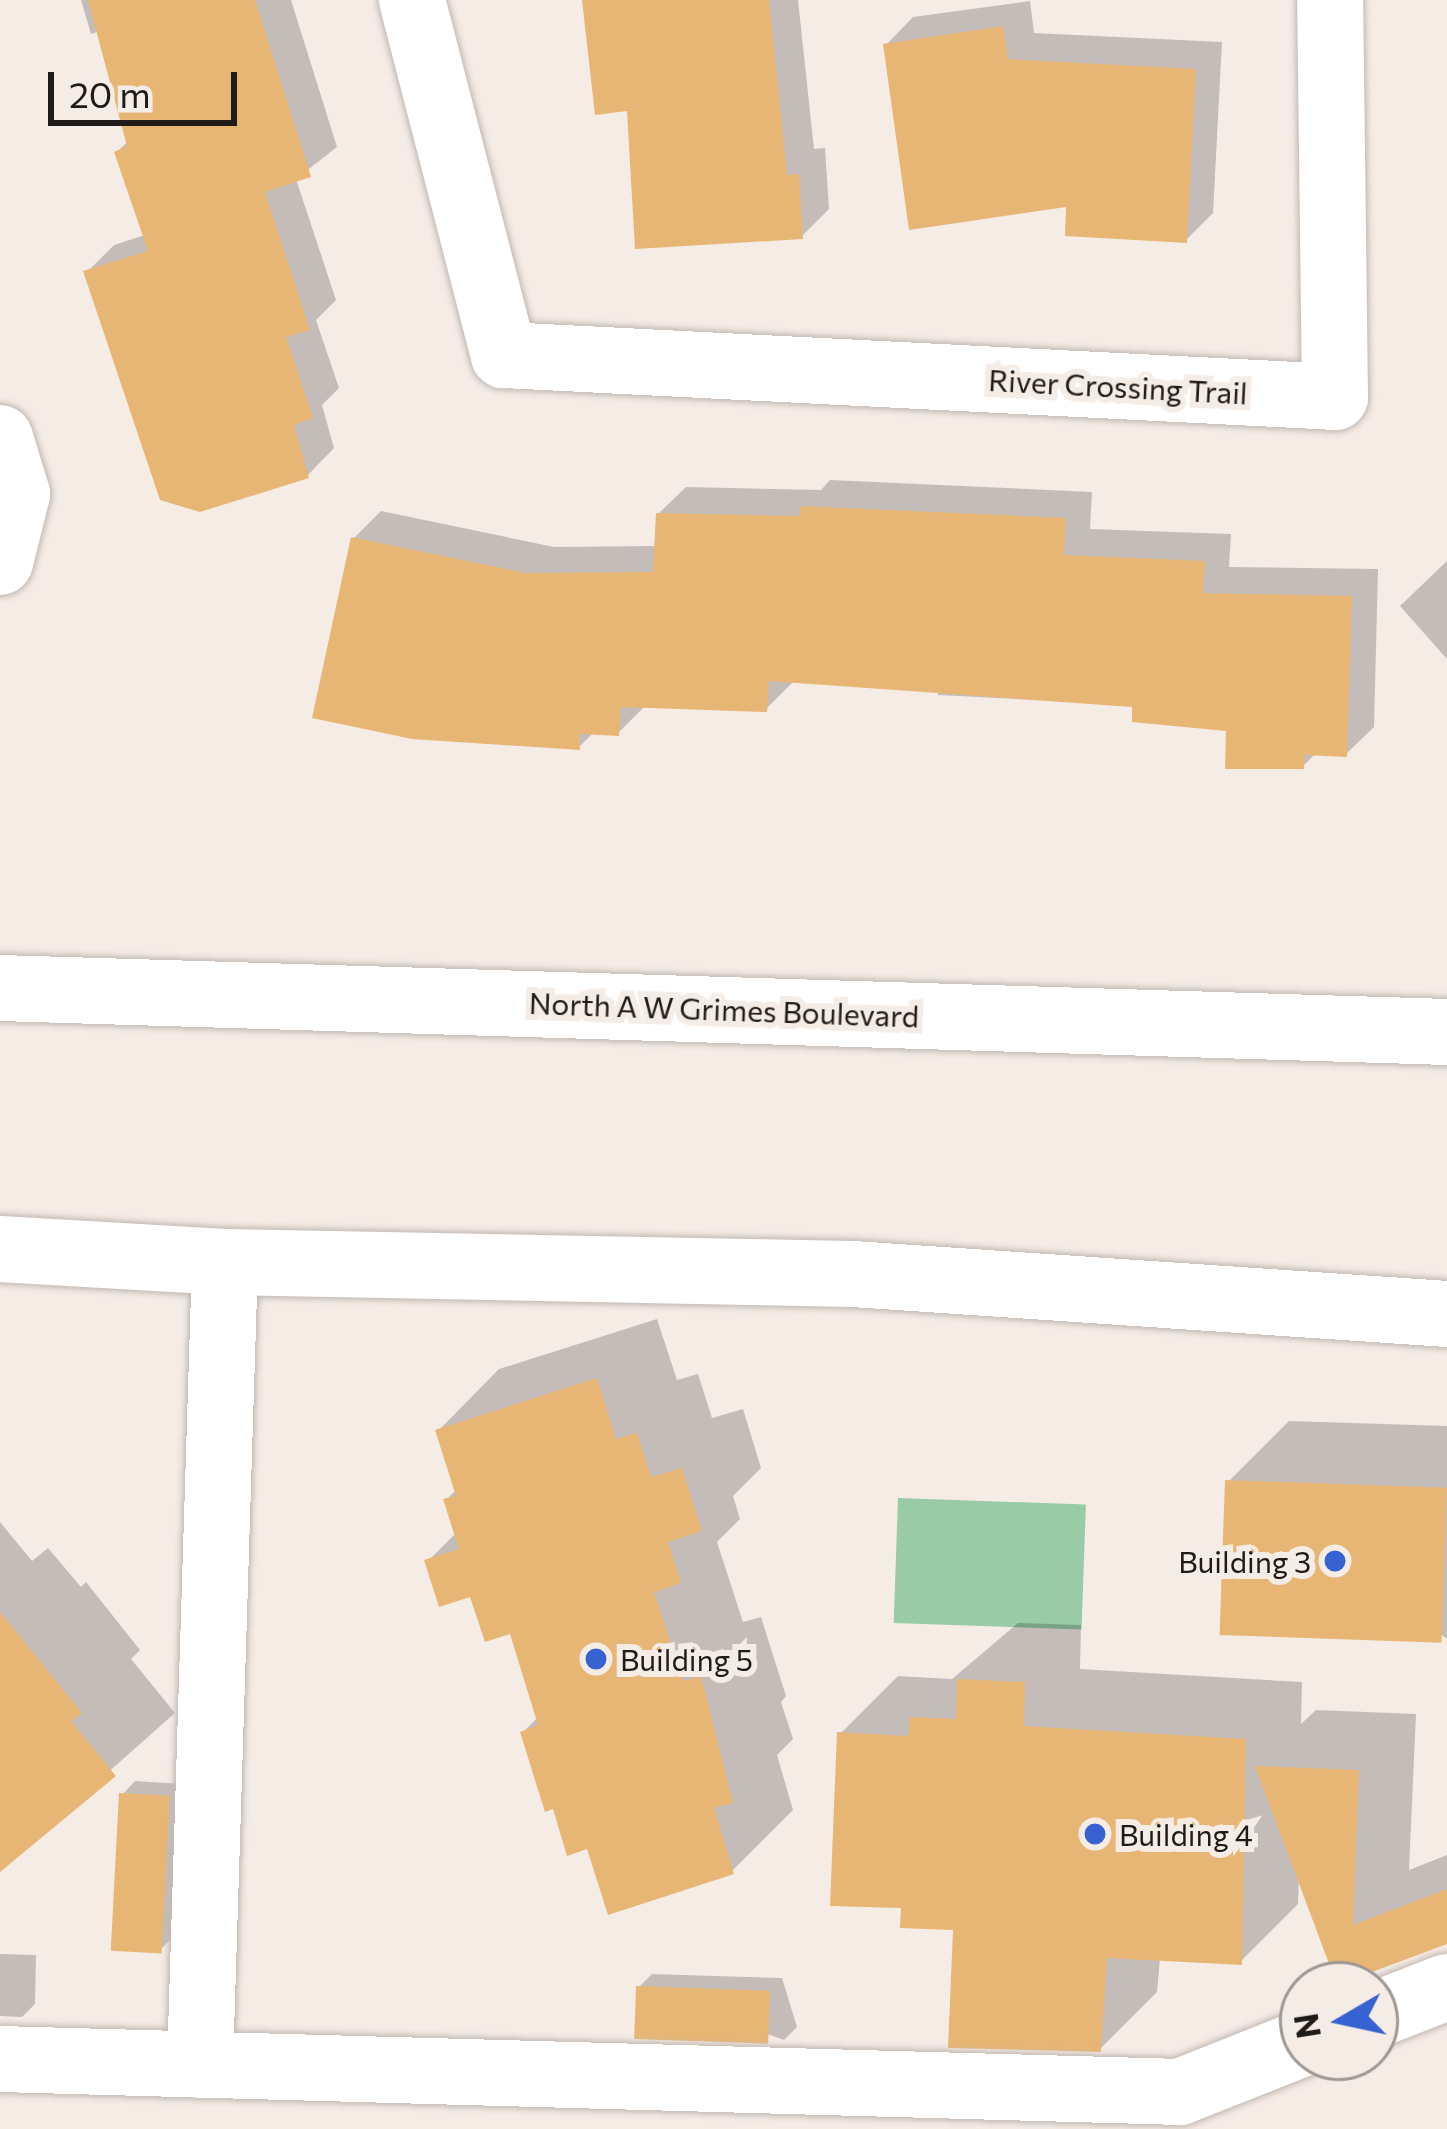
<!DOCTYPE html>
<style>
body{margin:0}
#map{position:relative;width:1447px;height:2129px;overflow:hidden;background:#f6ece6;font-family:Commissioner,sans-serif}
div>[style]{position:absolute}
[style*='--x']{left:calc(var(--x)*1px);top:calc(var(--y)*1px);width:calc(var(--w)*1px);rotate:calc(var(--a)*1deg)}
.green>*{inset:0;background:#99cba6;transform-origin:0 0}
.shadow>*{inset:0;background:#0003}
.building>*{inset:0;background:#e7b675;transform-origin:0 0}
.roads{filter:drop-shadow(0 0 3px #c1b8b2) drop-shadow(0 0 3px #c1b8b2)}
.minor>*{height:66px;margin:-33px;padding:0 33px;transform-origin:33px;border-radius:33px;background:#fff}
.major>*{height:66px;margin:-33px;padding:0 33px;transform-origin:33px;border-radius:33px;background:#fff}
.dots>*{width:33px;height:33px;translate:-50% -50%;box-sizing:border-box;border:6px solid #f6ece6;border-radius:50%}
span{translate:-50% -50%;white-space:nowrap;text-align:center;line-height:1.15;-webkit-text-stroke:12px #f6ece6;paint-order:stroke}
.street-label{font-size:30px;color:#1f1b19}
.poi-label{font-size:30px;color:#1f1b19}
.right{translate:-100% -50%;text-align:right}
.left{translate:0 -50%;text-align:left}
.north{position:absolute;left:1279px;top:1961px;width:120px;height:120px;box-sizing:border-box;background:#f6ece6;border:3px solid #a09894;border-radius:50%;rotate:261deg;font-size:33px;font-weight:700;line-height:48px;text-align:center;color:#1f1b19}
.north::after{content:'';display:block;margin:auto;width:42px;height:54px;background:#3662d2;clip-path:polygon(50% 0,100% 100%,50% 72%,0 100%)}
.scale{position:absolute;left:48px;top:72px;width:189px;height:54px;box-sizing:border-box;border:6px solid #1f1b19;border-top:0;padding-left:15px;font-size:36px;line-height:42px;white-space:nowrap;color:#1f1b19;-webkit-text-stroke:9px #f6ece6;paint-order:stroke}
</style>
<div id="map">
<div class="green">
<div style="left:898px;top:1498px;width:188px;height:125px;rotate:2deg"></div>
</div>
<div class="shadow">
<div style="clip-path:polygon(81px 0,291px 0,337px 147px,296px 179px,336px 300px,316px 320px,339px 388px,322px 405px,334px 448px,307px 476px,87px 272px,114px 245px,145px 235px,117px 152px,129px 140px,100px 31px,91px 34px)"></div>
<div style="clip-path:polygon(585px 0,798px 0,814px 149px,825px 148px,829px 209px,802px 236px,629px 108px)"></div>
<div style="clip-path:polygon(1030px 1px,1034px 33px,1222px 42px,1213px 213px,1186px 240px,1069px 204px,886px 45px,913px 17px)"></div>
<div style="clip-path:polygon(830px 480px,1092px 492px,1090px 529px,1231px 534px,1229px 567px,1378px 569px,1374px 727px,1346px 754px,1317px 752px,1303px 766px,1229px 728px,1135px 705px,938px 695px,938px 685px,793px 682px,766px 709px,646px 705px,618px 733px,594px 732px,579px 747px,353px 539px,381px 511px,554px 547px,657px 546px,658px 514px,686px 487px,821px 490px)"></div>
<div style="clip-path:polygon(1447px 561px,1447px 659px,1400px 606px)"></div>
<div style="clip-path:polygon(657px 1319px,677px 1380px,698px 1374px,712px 1418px,743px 1409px,761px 1468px,733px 1496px,740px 1519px,717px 1542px,743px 1622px,761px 1617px,786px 1696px,781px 1702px,793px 1739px,777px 1755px,793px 1810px,732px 1871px,589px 1845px,523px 1732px,538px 1717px,512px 1630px,428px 1561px,457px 1532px,446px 1500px,457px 1489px,439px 1430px,499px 1369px)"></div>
<div style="clip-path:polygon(1289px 1421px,1447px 1426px,1447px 1639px,1228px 1482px)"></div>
<div style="clip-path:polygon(0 1522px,32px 1561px,48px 1548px,81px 1587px,86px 1582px,140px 1650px,131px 1659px,175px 1713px,0 1868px)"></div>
<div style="clip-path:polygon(1018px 1623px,1081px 1625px,1080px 1669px,1302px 1682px,1301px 1724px,1316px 1710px,1416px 1714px,1409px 1870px,1447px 1855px,1447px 1941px,1340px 1985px,1299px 1874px,1298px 1904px,1240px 1962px,1160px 1958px,1157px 1992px,1100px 2049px,956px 1927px,904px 1906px,840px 1734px,898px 1676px,952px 1679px)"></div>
<div style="clip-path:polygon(135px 1781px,182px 1784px,173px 1937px,160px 1950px,122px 1795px)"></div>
<div style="clip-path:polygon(0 1954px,36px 1955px,35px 2004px,22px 2017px,0 2016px)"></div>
<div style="clip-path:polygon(652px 1974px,782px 1978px,797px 2027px,784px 2040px,639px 1987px)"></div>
</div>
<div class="building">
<div style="clip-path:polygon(88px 0,255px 0,311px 177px,265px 192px,310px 330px,286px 337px,313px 418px,294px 425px,309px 478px,200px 512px,160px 500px,83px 271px,148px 251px,114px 152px,127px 146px)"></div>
<div style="clip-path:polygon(582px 0,769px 0,787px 175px,799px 174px,803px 239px,635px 249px,627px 111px,595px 115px)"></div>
<div style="clip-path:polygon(1003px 26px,1008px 59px,1196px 69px,1187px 243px,1065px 236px,1066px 207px,909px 230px,883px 44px)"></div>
<div style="clip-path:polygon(800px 506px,1066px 518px,1064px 555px,1205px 561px,1203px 593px,1352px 596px,1347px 757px,1305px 755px,1304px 769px,1225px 769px,1226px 731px,1132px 722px,1132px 707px,769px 681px,767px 712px,621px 707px,619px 736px,579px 734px,580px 750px,412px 739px,312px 718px,351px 537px,526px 573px,653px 572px,656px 513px,799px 516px)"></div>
<div style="clip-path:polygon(597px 1378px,616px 1439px,637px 1433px,651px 1477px,682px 1468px,702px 1531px,668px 1542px,681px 1583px,654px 1592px,683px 1681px,701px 1676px,733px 1803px,714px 1808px,734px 1874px,608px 1915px,587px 1849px,567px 1856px,553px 1809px,545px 1812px,520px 1732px,538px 1725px,510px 1634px,485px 1642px,470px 1597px,439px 1607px,424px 1560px,459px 1549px,443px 1499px,456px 1496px,435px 1430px)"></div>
<div style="left:1225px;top:1480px;width:222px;height:155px;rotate:2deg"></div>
<div style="clip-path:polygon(0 1612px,82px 1713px,71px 1721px,116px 1776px,0 1872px)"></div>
<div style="clip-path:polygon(957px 1679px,1025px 1682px,1024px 1726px,1246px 1739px,1242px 1965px,1107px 1958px,1101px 2052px,948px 2048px,953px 1930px,900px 1928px,901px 1908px,830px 1906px,837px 1732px,908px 1736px,910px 1717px,956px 1719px)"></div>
<div style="clip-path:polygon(1255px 1766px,1359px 1770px,1353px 1925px,1447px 1889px,1447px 1944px,1337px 1985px)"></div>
<div style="left:119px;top:1793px;width:51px;height:158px;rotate:3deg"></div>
<div style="left:636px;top:1986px;width:134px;height:53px;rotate:2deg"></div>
</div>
<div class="roads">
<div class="minor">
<div style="--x:412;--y:0;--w:367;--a:75.5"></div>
<div style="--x:504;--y:355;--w:832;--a:2.89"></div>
<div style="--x:1335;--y:397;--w:397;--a:-90.7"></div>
<div style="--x:0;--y:438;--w:59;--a:73.1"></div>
<div style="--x:17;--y:494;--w:70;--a:104"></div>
<div style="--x:0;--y:1249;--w:225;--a:3.3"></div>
<div style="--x:225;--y:1262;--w:628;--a:1.09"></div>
<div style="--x:853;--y:1274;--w:595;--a:3.85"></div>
<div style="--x:1375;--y:2015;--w:77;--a:-21.3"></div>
<div style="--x:0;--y:2059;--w:1180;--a:1.6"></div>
<div style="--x:1180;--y:2092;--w:132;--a:-21.7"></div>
<div style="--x:200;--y:2065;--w:803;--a:-88.22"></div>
</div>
<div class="major">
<div style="--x:0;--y:988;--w:1448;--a:1.74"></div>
</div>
</div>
<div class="dots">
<div style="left:1335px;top:1561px;background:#3662d2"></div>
<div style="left:596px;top:1659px;background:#3662d2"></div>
<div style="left:1095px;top:1834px;background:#3662d2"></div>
</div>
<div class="street-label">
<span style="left:1118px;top:386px;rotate:3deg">River Crossing Trail</span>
<span style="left:724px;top:1009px;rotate:2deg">North A W Grimes Boulevard</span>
</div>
<div class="poi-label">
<span class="right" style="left:1311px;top:1561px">Building 3</span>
<span class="left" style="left:620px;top:1659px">Building 5</span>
<span class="left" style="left:1119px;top:1834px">Building 4</span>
</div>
<div class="north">N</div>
<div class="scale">20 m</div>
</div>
